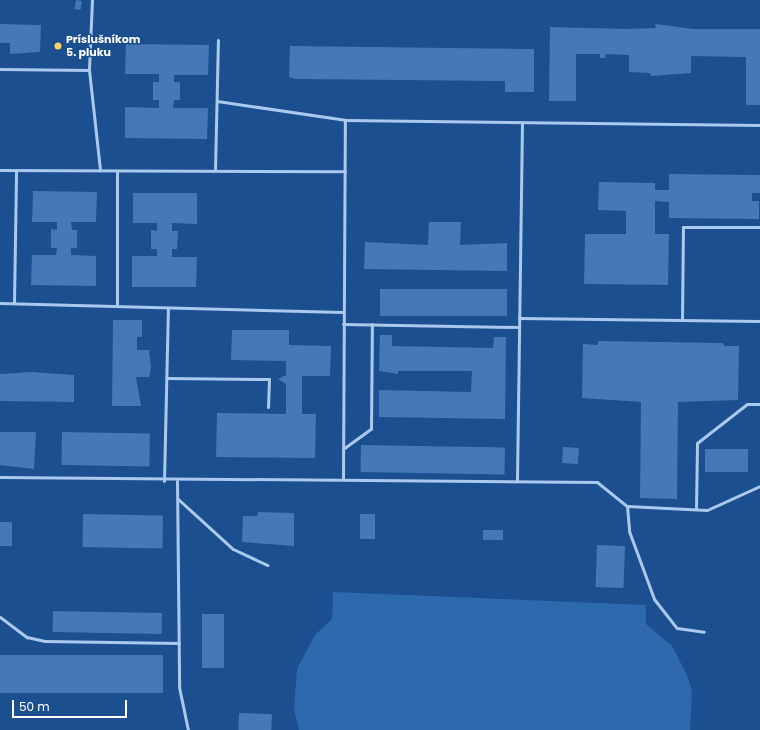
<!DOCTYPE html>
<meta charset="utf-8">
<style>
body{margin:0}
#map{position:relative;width:760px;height:730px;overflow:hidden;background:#1b4f8f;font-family:Poppins,sans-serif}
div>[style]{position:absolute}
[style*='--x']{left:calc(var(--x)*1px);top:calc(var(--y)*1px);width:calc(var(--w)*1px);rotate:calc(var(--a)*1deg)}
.green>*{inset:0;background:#2e69ad}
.building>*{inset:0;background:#4478b7;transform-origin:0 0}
.service>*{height:3px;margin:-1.5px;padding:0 1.5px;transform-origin:1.5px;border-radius:1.5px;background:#a9c9ee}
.dots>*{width:11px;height:11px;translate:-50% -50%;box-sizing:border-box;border:2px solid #1b4f8f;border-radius:50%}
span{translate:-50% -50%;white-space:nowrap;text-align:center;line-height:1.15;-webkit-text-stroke:3px #1b4f8f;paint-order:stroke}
.poi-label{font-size:11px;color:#fff;font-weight:700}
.left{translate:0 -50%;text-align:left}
.scale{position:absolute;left:12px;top:700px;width:115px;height:18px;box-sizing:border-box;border:2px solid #fff;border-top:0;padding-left:5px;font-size:12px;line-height:14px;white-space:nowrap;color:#fff;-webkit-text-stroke:3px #1b4f8f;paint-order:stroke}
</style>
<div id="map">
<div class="green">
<div style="clip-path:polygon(333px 592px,646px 605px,646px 624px,672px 646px,687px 675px,692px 690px,690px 730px,299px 730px,294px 710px,297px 669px,315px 635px,332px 619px)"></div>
</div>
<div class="building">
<div style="left:76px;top:0;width:6px;height:9px;rotate:9deg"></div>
<div style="clip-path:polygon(0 24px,41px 25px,40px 52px,10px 54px,10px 43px,0 43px)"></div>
<div style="clip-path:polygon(655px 24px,693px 29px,760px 29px,760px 105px,746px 105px,746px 57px,691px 56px,691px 73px,651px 76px,650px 73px,629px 72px,629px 55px,606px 54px,605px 58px,600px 58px,600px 54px,576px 54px,576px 101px,549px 101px,550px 27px,628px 29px,656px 28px)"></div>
<div style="clip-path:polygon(126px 44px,209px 45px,208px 75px,174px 75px,174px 82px,180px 82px,180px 100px,174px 100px,173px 108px,208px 108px,207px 139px,125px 138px,125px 107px,159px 108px,159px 100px,153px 100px,153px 82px,159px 82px,159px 74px,125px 74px)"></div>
<div style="clip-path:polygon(290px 46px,534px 49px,534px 92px,505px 92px,505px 81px,295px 79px,289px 77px)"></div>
<div style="clip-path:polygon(669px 174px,760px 175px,760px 193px,752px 193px,752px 201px,759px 201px,759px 219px,669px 218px,669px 202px,655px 201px,655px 234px,669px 234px,668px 285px,584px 284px,585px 234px,626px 234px,626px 211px,598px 210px,599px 182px,655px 183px,655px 190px,669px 190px)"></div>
<div style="clip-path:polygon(33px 191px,97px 192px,96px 222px,71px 222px,72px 230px,77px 230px,77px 248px,71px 248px,71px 255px,96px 256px,96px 286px,31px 285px,32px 255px,56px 255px,57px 248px,51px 248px,51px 229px,57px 230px,57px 222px,32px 222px)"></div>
<div style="clip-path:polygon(133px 193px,197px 193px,197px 224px,172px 223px,172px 231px,178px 231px,177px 249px,172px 249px,172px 257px,197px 257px,196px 287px,132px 287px,132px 256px,157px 256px,157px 249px,151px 249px,151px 230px,157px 231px,157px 223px,133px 223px)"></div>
<div style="clip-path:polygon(429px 222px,461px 222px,460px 245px,507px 243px,507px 271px,364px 269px,365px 242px,428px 245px)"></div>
<div style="left:380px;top:289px;width:127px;height:27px"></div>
<div style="clip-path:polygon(113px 320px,142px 320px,142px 337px,137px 337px,137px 350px,149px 350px,151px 368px,149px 377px,136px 377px,141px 406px,112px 406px)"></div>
<div style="clip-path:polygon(232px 330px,289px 330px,289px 345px,331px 346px,330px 376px,302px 376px,302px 414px,316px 414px,315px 458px,216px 457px,217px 413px,286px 414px,286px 384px,278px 379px,286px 375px,286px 361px,231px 360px)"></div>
<div style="clip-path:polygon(380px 335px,392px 335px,392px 346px,493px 348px,494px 337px,506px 337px,505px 419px,379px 417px,379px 390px,471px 392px,472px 371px,398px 371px,398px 374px,379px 371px)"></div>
<div style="clip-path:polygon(598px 341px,723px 343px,724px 346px,739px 346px,738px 400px,678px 402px,677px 499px,640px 498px,641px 402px,582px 398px,583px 344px,598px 345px)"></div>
<div style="clip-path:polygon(31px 372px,74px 375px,74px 402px,0 401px,0 374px)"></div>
<div style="clip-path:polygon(0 432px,36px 432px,34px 469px,0 465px)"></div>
<div style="left:62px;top:432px;width:88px;height:33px;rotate:1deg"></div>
<div style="left:361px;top:445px;width:144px;height:27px;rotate:1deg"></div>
<div style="left:563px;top:447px;width:16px;height:16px;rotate:4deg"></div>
<div style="left:705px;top:449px;width:43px;height:23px"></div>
<div style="clip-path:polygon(258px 512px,294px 513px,294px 546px,242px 542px,243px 516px,257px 516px)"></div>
<div style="left:83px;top:514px;width:80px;height:33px;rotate:1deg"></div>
<div style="left:360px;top:514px;width:15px;height:25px"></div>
<div style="left:0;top:522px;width:12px;height:24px"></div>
<div style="left:483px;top:530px;width:20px;height:10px"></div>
<div style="left:597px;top:545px;width:28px;height:42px;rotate:2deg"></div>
<div style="left:53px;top:611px;width:109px;height:21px;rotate:1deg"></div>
<div style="left:202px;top:614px;width:22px;height:54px"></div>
<div style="left:0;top:655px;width:163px;height:38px"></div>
<div style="left:239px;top:713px;width:33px;height:17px;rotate:2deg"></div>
</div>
<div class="service">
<div style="--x:92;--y:0;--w:70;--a:92.5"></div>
<div style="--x:89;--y:70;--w:101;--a:83.7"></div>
<div style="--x:0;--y:69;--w:89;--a:0.6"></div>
<div style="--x:217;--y:101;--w:129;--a:8.4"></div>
<div style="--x:345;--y:120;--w:415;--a:0.7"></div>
<div style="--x:0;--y:170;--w:345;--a:0.2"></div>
<div style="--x:215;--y:170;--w:130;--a:-88.7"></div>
<div style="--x:117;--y:171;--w:134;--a:90"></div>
<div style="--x:0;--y:303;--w:343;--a:1.5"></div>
<div style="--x:14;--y:303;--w:133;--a:-89.1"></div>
<div style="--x:519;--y:318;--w:241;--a:0.7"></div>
<div style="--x:682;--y:320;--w:93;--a:-89.4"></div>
<div style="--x:683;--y:227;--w:77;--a:0"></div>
<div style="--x:343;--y:324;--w:176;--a:1"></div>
<div style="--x:167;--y:378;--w:102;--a:0.6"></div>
<div style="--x:269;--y:379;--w:28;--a:92"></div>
<div style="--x:343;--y:449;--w:34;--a:-36"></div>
<div style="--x:371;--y:429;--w:105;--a:-89.5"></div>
<div style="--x:0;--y:477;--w:597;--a:0.48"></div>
<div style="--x:597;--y:482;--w:38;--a:39"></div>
<div style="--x:627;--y:506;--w:80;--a:2.9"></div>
<div style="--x:707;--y:510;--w:58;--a:-24.4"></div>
<div style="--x:343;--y:479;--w:359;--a:-89.7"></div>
<div style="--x:517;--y:480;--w:358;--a:-89.2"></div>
<div style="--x:164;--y:481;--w:173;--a:-88.7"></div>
<div style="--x:177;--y:481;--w:206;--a:89.4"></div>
<div style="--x:179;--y:687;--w:44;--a:78.2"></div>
<div style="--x:178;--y:499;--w:74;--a:42.3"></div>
<div style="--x:233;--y:549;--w:38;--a:25"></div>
<div style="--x:627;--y:506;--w:25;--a:85"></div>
<div style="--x:629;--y:531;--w:72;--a:69.8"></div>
<div style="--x:654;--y:599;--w:37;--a:52"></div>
<div style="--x:677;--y:628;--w:27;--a:8"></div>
<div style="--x:696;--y:509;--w:66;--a:-89.1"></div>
<div style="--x:697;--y:443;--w:63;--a:-38"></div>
<div style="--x:747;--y:404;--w:13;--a:0"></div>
<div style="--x:0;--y:617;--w:34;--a:37"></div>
<div style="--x:27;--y:637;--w:18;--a:13"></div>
<div style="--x:45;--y:641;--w:134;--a:0.9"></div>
</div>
<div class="dots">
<div style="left:58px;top:46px;background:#ffd166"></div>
</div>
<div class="poi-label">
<span class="left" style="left:66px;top:46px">Príslušníkom<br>5. pluku</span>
</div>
<div class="scale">50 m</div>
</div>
